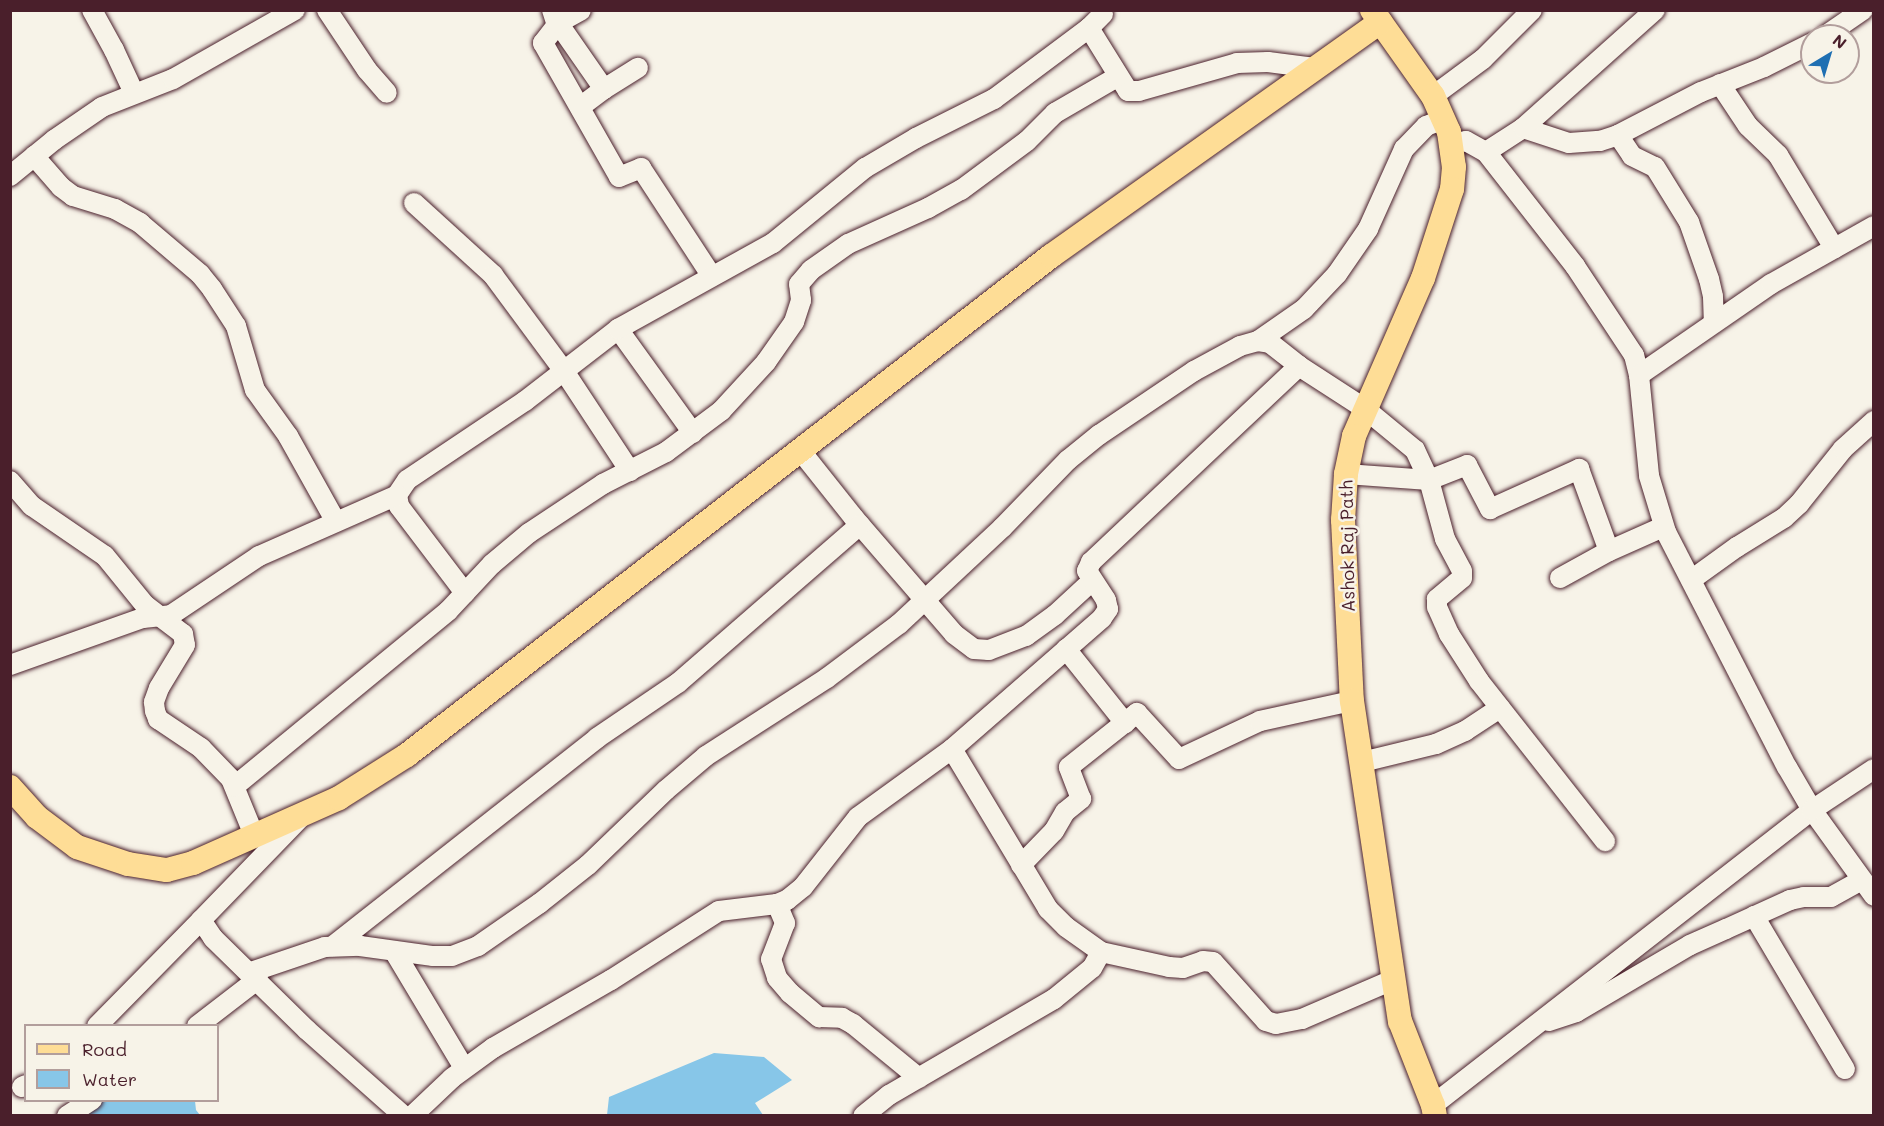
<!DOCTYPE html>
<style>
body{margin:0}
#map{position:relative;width:1884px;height:1126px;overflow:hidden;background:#f7f3e8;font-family:Mali,sans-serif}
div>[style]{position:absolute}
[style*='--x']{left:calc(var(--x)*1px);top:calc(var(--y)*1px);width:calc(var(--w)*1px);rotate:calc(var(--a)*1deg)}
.water>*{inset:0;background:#87c6e8}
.roads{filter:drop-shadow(0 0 2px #4a1f2b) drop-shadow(0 0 2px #4a1f2b)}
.minor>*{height:20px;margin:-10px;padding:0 10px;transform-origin:10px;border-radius:10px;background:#f7f3e8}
.major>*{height:24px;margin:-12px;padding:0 12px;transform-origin:12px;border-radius:12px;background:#fedd96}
span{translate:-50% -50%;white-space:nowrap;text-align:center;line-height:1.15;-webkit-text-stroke:5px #f7f3e8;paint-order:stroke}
.street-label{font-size:18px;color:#4a1f2b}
.frame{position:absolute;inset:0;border:12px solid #4a1f2b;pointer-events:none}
.legend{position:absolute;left:24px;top:1024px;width:195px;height:78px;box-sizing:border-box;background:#f7f3e8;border:2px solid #b29e9c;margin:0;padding:8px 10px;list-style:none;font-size:18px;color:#4a1f2b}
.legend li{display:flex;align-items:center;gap:12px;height:30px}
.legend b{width:30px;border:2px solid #b29e9c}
.north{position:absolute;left:1800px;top:24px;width:60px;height:60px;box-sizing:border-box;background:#f7f3e8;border:2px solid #b29e9c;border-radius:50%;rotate:38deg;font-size:16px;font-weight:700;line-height:24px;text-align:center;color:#4a1f2b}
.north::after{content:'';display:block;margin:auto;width:21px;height:27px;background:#1f6fb2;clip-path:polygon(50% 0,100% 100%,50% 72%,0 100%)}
</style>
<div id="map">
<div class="water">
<div style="clip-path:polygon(714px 1053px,764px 1057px,792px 1080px,755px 1103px,763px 1115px,607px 1115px,609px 1097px)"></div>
<div style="clip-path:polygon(102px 1100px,195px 1101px,196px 1110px,200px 1115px,82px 1116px)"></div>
</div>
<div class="roads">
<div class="minor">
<div style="--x:92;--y:10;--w:46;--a:61.2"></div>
<div style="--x:114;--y:50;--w:47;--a:65.1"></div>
<div style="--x:327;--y:10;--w:72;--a:56.3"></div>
<div style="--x:367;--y:70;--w:30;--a:49"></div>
<div style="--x:552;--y:10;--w:16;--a:72"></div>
<div style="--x:557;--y:25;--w:23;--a:128"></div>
<div style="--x:543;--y:43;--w:154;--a:60.4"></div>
<div style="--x:619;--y:177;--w:24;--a:-22"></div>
<div style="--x:641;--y:168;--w:128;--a:56.8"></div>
<div style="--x:1103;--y:14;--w:20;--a:135"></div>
<div style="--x:1089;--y:28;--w:74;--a:58.2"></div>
<div style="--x:1128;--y:91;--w:11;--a:0"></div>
<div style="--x:1139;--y:91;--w:102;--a:-15.9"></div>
<div style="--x:1237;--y:63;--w:31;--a:-2"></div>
<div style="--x:1268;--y:62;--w:47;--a:7.3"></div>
<div style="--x:556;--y:20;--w:84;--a:55.2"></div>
<div style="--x:604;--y:89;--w:30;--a:143"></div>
<div style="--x:558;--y:23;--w:26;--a:-29"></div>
<div style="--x:1825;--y:36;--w:46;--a:-34.4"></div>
<div style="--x:1720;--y:84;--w:50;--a:56.3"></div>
<div style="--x:1748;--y:126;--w:42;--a:44"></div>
<div style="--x:1778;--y:155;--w:109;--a:58.9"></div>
<div style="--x:604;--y:89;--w:40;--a:-32"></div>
<div style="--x:1433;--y:96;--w:62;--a:-36.5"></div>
<div style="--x:1483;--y:59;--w:69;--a:-45"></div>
<div style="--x:1523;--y:128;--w:48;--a:18.1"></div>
<div style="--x:1569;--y:143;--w:31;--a:-4"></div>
<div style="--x:1600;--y:141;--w:19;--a:-18"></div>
<div style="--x:1618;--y:135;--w:93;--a:-27.4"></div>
<div style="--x:1701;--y:92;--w:68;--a:-21.6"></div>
<div style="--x:1764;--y:67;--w:54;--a:-26.6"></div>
<div style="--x:1618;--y:135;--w:25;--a:56"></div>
<div style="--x:1632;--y:156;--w:25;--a:26"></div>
<div style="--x:1655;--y:167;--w:65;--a:58.3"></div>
<div style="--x:1689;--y:222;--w:60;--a:70.7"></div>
<div style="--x:1709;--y:279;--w:18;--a:77"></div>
<div style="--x:1713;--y:297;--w:25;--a:88"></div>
<div style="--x:1452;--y:144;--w:14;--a:-12"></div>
<div style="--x:1466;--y:141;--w:23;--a:29"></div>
<div style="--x:1486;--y:152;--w:145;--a:52"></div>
<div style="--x:1575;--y:266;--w:107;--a:56.5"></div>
<div style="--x:1634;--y:355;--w:21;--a:76"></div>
<div style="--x:1639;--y:375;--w:101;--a:84.3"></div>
<div style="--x:1649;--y:476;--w:59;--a:73.1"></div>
<div style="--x:1666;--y:532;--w:264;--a:62.8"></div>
<div style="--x:1787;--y:767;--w:50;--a:59.8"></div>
<div style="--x:1812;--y:810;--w:106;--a:54.2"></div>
<div style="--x:1486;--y:152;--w:44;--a:-33"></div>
<div style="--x:1523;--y:128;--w:177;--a:-41.8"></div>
<div style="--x:34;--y:156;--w:41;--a:48.9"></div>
<div style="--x:61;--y:187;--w:15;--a:37"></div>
<div style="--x:73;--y:196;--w:44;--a:17.2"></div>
<div style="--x:115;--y:209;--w:29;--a:29"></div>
<div style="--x:140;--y:223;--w:79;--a:40.4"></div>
<div style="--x:200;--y:274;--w:19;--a:51"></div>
<div style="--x:212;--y:289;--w:44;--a:57"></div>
<div style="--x:236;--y:326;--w:67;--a:73.5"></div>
<div style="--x:255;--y:390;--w:57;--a:54.3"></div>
<div style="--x:288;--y:436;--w:98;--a:60.8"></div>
<div style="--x:10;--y:176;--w:57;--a:-39.3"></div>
<div style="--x:54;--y:140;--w:58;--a:-34.5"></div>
<div style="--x:102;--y:107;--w:76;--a:-21.5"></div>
<div style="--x:173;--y:79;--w:140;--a:-29.5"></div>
<div style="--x:414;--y:203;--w:107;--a:42.3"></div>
<div style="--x:493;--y:275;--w:119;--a:53.5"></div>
<div style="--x:564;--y:371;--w:120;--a:56.6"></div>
<div style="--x:618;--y:329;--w:128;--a:54.2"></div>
<div style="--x:1258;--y:341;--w:56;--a:-34.8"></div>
<div style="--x:1304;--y:309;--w:48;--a:-46.7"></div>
<div style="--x:1337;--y:274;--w:55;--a:-55.4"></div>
<div style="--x:1368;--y:229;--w:88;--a:-65.8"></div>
<div style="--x:1404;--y:149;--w:32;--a:-46"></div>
<div style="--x:1426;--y:126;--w:19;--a:-21"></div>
<div style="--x:1639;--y:375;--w:160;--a:-34.6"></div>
<div style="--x:1771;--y:284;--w:118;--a:-29.4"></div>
<div style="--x:800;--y:450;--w:87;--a:51.5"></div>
<div style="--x:854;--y:518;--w:153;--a:49.2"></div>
<div style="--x:954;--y:634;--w:25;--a:37"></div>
<div style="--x:974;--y:649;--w:15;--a:4"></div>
<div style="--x:989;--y:650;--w:40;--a:-21"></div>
<div style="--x:1026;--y:636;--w:36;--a:-36"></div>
<div style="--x:1055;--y:615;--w:50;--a:-42.6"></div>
<div style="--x:1346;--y:474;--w:83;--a:4.1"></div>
<div style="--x:1429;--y:480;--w:41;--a:-21.5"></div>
<div style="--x:1467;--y:465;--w:50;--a:62.4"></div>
<div style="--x:1490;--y:509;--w:98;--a:-24.2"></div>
<div style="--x:1579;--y:469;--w:87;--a:69.9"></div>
<div style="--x:1609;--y:551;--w:59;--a:-24"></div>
<div style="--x:10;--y:481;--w:33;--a:49"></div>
<div style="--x:32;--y:506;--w:88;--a:34.4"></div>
<div style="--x:105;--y:556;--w:63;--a:50.8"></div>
<div style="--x:145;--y:605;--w:48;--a:37.3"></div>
<div style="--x:183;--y:634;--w:11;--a:80"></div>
<div style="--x:185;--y:645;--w:50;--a:121.2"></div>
<div style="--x:159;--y:688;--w:15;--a:110"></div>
<div style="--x:154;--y:702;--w:9;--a:84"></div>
<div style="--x:155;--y:711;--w:9;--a:69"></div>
<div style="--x:158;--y:719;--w:52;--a:34"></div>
<div style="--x:201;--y:748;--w:43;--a:45.9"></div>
<div style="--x:231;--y:779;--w:61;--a:67.7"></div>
<div style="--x:1560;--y:578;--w:56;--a:-28.9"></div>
<div style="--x:1691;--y:580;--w:57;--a:-35.7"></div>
<div style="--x:1737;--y:547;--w:55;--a:-31.7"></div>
<div style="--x:1784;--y:518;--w:21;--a:-43"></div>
<div style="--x:1799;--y:504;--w:70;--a:-51.3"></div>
<div style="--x:1843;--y:449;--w:42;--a:-42.1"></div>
<div style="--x:465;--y:593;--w:109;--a:-127.2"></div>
<div style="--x:399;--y:506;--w:11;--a:-100"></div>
<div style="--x:397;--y:495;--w:18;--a:-56"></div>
<div style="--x:407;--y:480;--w:142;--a:-33.8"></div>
<div style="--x:525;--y:401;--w:118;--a:-37.7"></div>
<div style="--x:618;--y:329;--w:177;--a:-29"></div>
<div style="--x:773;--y:243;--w:119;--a:-39.2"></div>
<div style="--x:865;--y:168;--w:59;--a:-30.5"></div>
<div style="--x:916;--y:138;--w:87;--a:-26.6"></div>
<div style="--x:994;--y:99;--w:119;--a:-36.8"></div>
<div style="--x:1066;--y:649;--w:95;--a:51.4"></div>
<div style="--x:10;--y:665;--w:141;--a:-19.5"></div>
<div style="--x:143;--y:618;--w:28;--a:-6"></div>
<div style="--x:171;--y:615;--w:106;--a:-33.8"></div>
<div style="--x:259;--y:556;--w:151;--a:-23.8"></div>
<div style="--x:952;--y:749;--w:199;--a:-41.1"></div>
<div style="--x:1102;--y:618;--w:11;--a:-56"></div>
<div style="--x:1108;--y:609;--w:9;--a:-103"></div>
<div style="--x:1106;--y:600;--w:35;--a:-123"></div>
<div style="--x:1087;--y:571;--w:10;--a:-66"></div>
<div style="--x:1091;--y:562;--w:286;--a:-43.3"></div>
<div style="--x:1299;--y:366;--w:77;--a:32.9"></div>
<div style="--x:1364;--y:408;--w:66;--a:39.5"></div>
<div style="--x:1415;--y:450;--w:33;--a:65"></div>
<div style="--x:1429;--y:480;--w:61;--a:74.8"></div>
<div style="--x:1445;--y:539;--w:36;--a:62"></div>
<div style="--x:1462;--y:571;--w:7;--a:90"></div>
<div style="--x:1462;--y:578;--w:33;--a:140"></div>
<div style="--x:1437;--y:599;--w:8;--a:90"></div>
<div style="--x:1437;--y:607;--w:30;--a:66"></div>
<div style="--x:1449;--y:634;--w:56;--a:57.4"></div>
<div style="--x:1479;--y:681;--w:204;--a:51.8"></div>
<div style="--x:1362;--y:762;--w:76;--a:-13.7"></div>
<div style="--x:1436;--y:744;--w:32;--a:-24"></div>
<div style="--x:1465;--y:731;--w:42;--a:-33.3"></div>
<div style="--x:235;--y:786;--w:276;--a:-39.4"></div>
<div style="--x:448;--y:611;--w:64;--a:-46.9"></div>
<div style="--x:492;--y:564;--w:48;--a:-40"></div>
<div style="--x:529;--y:533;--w:89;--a:-33.5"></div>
<div style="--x:603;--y:484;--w:71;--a:-26.9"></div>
<div style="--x:666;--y:452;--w:69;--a:-36.7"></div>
<div style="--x:721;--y:411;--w:67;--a:-47.4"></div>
<div style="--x:766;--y:362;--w:49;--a:-55"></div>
<div style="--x:794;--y:322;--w:23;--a:-72"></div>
<div style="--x:801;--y:300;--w:16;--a:-97"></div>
<div style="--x:799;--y:284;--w:18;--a:-49"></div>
<div style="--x:811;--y:270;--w:45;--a:-35.1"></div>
<div style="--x:848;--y:244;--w:88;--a:-24.2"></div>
<div style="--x:928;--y:208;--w:38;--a:-29"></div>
<div style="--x:961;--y:190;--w:82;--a:-36.6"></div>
<div style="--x:1027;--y:141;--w:40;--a:-45"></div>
<div style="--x:1055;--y:113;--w:72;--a:-30.1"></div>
<div style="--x:300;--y:818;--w:142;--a:134.1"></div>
<div style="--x:201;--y:920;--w:22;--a:56"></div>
<div style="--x:213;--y:938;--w:132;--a:44.4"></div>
<div style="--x:307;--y:1030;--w:130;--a:41.6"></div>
<div style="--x:1021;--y:865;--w:47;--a:-45.9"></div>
<div style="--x:1054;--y:831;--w:22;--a:-60"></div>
<div style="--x:1065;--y:812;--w:21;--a:-39"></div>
<div style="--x:1081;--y:799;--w:34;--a:-111"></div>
<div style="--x:1069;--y:767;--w:87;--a:-38.5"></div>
<div style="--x:1137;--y:713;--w:62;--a:47.6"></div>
<div style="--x:1179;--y:759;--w:89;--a:-25.1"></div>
<div style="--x:1260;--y:721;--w:94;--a:-12.3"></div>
<div style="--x:777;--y:904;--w:21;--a:67"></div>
<div style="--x:785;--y:923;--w:39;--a:111"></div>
<div style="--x:771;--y:959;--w:20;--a:72"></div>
<div style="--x:777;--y:978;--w:20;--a:49"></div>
<div style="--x:790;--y:993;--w:38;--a:40"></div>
<div style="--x:819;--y:1017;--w:23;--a:2"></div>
<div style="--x:842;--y:1018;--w:13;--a:29"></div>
<div style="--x:853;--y:1024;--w:85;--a:39.3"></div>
<div style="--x:1754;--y:916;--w:178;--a:59.3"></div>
<div style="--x:333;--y:946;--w:336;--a:-38.2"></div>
<div style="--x:597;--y:738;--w:98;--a:-34.2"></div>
<div style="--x:678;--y:683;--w:241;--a:-41"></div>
<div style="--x:394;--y:951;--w:136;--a:59.1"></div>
<div style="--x:1101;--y:952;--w:70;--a:12.4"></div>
<div style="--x:1169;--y:967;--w:14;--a:4"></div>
<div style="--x:1183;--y:968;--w:21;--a:-19"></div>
<div style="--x:1203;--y:961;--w:10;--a:6"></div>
<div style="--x:1213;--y:962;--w:79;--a:48.1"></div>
<div style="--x:1266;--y:1021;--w:10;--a:17"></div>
<div style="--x:1276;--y:1024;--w:26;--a:-11"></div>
<div style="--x:1302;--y:1019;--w:101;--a:-23.3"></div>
<div style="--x:251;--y:972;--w:78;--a:-18.7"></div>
<div style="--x:325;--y:947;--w:35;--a:-2"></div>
<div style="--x:360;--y:946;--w:74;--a:7.8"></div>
<div style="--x:433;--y:956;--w:19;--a:0"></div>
<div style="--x:452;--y:956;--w:28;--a:-21"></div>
<div style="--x:478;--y:946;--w:75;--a:-34.7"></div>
<div style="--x:540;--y:903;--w:61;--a:-38.4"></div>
<div style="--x:588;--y:865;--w:108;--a:-43.9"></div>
<div style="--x:666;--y:790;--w:52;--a:-40.4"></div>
<div style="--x:706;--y:756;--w:144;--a:-32.8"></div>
<div style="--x:827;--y:678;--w:90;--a:-36.9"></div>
<div style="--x:899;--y:624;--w:141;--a:-43"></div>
<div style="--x:1002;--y:528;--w:95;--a:-45.9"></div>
<div style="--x:1068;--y:460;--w:40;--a:-39"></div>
<div style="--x:1099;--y:435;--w:115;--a:-34"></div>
<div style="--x:1194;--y:371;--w:52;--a:-28.5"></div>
<div style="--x:1240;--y:346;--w:19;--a:-16"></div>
<div style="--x:1258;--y:341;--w:12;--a:9"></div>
<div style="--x:1270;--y:343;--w:37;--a:38"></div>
<div style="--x:1549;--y:1021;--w:28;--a:-18"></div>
<div style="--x:1576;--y:1012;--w:132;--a:-30.4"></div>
<div style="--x:1690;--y:945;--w:39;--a:-24"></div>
<div style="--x:1726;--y:929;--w:70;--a:-24.4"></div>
<div style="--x:1790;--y:900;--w:14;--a:-12"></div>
<div style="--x:1804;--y:897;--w:27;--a:0"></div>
<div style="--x:1831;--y:897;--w:35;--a:-29"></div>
<div style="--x:97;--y:1026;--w:148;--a:-45.5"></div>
<div style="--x:197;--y:1026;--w:77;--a:-37.6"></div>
<div style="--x:22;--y:1087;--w:4;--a:-27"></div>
<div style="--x:1433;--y:1105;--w:480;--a:-37.9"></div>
<div style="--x:1812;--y:810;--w:74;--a:-33.5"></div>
<div style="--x:67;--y:1116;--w:30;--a:-33"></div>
<div style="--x:412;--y:1116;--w:55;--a:-43.5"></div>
<div style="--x:452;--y:1078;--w:51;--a:-36.2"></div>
<div style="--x:493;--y:1048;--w:136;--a:-30"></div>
<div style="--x:611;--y:980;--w:128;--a:-32.6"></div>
<div style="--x:719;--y:911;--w:58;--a:-6.9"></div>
<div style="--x:777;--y:904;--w:11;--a:-22"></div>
<div style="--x:787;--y:900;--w:21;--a:-39"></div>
<div style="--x:803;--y:887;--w:89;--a:-51.8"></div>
<div style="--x:858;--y:817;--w:116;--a:-35.9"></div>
<div style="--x:952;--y:749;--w:187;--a:59"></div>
<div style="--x:1048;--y:909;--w:25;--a:45"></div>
<div style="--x:1066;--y:927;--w:43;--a:35.5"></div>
<div style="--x:1101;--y:952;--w:18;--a:119"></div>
<div style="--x:1092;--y:968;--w:49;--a:140.8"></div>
<div style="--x:1054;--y:999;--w:191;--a:149.8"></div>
<div style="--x:889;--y:1095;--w:33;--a:141"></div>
</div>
<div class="major">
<div style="--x:1372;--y:10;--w:105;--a:54.7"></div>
<div style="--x:1433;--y:96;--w:39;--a:66"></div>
<div style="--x:1449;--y:132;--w:35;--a:82"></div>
<div style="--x:1454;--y:167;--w:22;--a:95"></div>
<div style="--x:1452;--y:189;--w:94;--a:108"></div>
<div style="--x:1423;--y:278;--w:172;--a:113.6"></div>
<div style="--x:1354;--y:436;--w:39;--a:102"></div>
<div style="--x:1346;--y:474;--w:46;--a:93.7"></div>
<div style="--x:1343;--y:520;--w:181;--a:87.2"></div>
<div style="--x:1352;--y:701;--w:324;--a:81.5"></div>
<div style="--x:1400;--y:1021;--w:90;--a:68.6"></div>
<div style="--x:1433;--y:1105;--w:11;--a:80"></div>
<div style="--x:10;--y:787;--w:40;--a:48"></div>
<div style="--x:37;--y:817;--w:50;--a:36.9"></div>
<div style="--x:77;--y:847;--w:54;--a:18.4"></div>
<div style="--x:128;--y:864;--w:39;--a:9"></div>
<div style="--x:167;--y:870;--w:27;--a:-15"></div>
<div style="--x:193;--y:863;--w:160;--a:-24"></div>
<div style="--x:339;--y:798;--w:80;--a:-32.3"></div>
<div style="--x:407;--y:755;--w:815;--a:-37.77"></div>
<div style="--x:1051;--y:256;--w:404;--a:-35.4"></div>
</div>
</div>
<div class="street-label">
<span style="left:1347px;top:546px;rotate:-91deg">Ashok Raj Path</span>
</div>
<div class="frame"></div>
<ul class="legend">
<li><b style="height:8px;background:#fedd96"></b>Road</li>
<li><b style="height:16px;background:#87c6e8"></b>Water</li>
</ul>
<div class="north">N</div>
</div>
